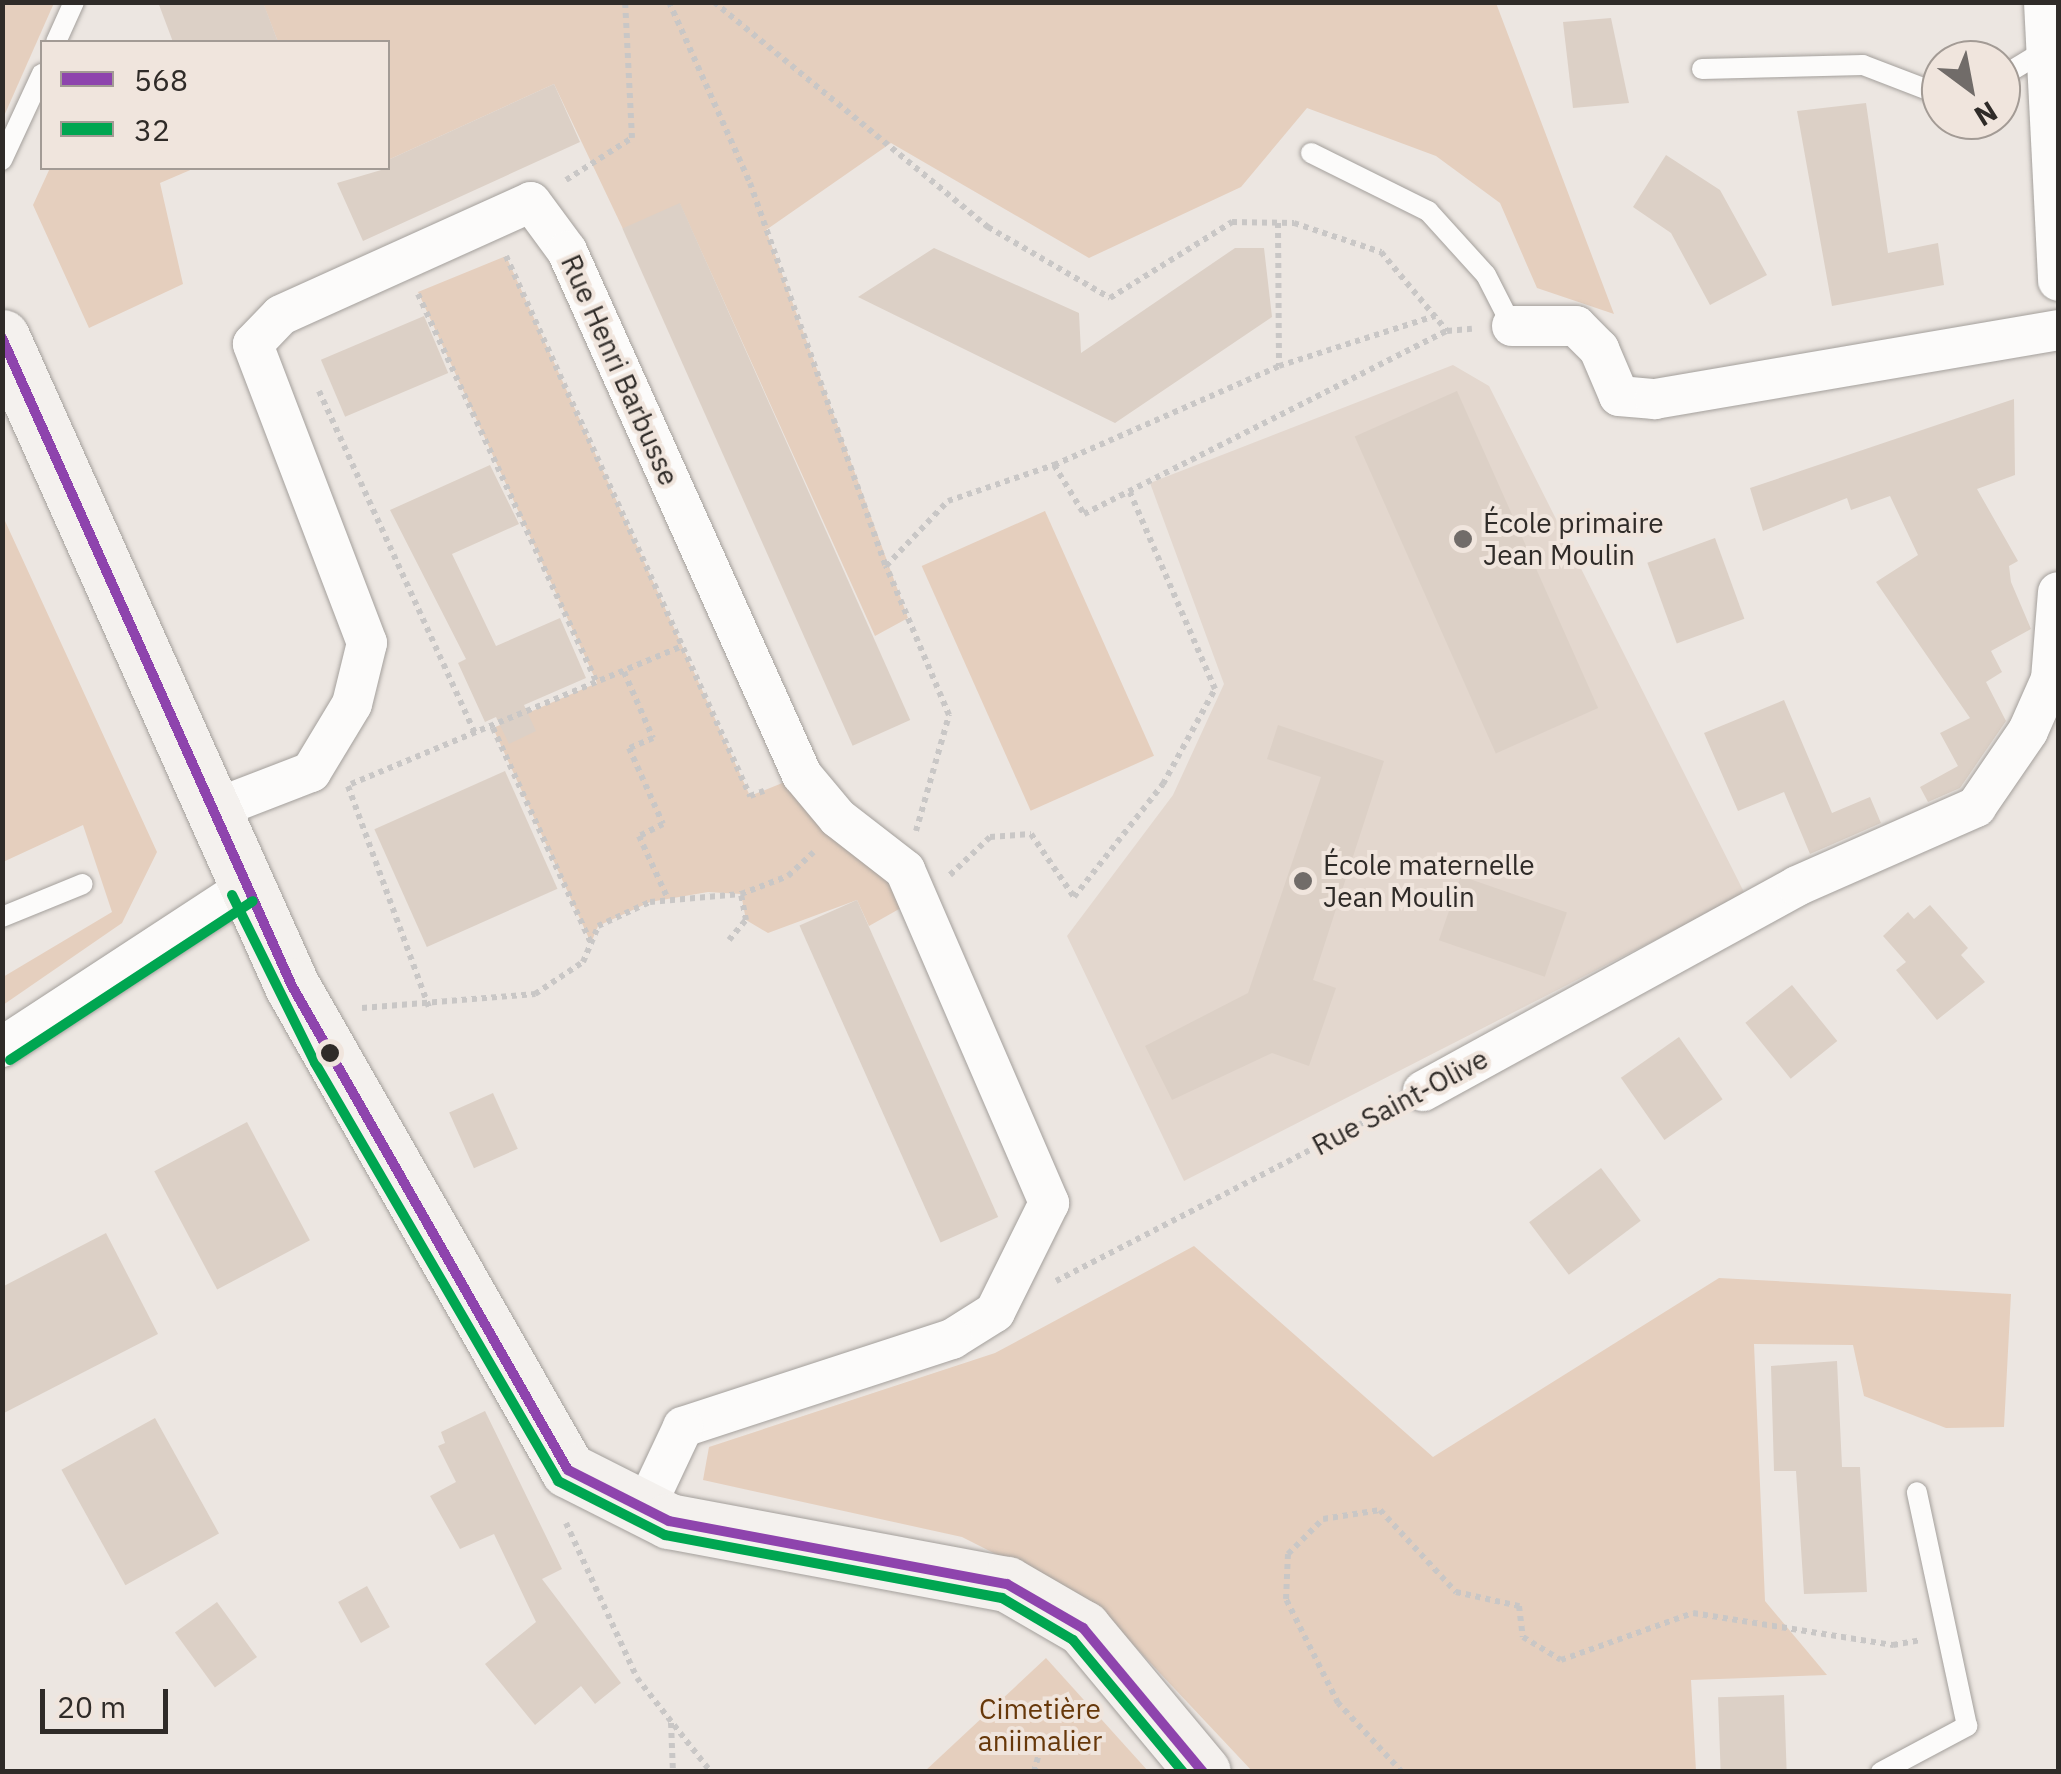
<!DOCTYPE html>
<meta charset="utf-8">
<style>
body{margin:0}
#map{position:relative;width:2061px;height:1774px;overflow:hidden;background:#ece6e1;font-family:"IBM Plex Sans",sans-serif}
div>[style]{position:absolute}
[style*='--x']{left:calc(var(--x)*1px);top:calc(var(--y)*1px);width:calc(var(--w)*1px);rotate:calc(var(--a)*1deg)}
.built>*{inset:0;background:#e3d7ce}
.green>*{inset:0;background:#e5cfbe;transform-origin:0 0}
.building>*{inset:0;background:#dcd0c6;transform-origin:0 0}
.path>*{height:6px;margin-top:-3px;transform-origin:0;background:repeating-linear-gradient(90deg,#c9c7c6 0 5px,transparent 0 10px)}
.roads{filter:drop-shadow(0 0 2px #a4a09c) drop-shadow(0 0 2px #a4a09c)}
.lane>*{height:20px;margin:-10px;padding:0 10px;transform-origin:10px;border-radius:10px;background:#fcfbfa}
.street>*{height:40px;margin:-20px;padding:0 20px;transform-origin:20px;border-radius:20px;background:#fcfbfa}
.secondary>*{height:55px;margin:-27.5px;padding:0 27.5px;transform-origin:27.5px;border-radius:27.5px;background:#f4f1ee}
.bus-1>*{height:10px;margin:-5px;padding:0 5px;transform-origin:5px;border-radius:5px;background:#8e44ad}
.bus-2>*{height:10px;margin:-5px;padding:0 5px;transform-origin:5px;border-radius:5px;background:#00a651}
.dots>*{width:28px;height:28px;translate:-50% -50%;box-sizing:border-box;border:5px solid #f0e5dd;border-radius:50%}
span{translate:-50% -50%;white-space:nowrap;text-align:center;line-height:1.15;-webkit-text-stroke:8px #f0e5dd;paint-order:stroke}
.street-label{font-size:28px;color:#2f2b28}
.poi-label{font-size:28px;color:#2f2b28}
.left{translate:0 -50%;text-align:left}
.park-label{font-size:28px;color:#67380a}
.frame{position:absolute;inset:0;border:5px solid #2f2b28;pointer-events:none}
.legend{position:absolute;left:40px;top:40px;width:350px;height:130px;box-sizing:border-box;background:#f0e5dd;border:2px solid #a39b95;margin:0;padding:12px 18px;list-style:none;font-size:30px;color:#2f2b28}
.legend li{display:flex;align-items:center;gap:20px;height:50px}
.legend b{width:50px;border:2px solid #a39b95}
.north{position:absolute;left:1921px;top:40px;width:100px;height:100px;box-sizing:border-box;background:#f0e5dd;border:2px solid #a39b95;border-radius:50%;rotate:148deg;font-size:28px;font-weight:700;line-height:40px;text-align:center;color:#2f2b28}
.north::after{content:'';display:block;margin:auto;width:35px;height:45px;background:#716c69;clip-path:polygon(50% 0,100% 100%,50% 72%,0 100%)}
.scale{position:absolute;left:40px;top:1689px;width:128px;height:45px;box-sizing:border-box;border:5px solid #2f2b28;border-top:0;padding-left:12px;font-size:30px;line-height:35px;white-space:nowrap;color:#2f2b28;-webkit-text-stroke:8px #f0e5dd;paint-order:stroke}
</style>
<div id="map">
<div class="built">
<div style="clip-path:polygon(1453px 365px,1489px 386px,1745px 894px,1184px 1181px,1067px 936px,1173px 795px,1224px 684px,1150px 483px)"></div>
</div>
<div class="green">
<div style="clip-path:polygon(2px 3px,54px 3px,4px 116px,2px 114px)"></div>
<div style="clip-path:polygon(263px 3px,1496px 3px,1614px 314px,1537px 288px,1500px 203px,1436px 156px,1307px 108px,1241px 187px,1089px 258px,891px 143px,766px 230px,908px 618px,875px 636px,680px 204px,623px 229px,554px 84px,388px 160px,388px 42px,278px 42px)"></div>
<div style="clip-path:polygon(50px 168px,195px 168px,160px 183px,183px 284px,89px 328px,33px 205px)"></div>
<div style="clip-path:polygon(506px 256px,750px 796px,802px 775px,908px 904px,869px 926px,857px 900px,768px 933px,746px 920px,741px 894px,708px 892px,650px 902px,598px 926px,591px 943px,493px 728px,597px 683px,418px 292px)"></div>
<div style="left:1045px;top:511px;width:268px;height:135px;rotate:66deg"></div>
<div style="clip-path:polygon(5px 521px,157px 852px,122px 923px,3px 1005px,3px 977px,112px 912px,83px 825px,3px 862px)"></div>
<div style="clip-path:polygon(1194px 1246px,1433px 1457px,1719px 1278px,2011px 1294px,2004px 1427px,1946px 1428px,1864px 1396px,1853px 1345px,1754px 1344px,1765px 1601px,1827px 1675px,1691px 1680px,1696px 1771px,1252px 1771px,1095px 1604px,962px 1537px,703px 1480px,709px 1447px,995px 1353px)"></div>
<div style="clip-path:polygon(1046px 1658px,1148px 1771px,925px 1771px)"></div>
</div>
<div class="building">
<div style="clip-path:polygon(158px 2px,263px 2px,278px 42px,173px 42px)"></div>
<div style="clip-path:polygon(1611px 18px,1629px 103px,1573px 108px,1563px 22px)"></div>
<div style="clip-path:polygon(554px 84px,580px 142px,363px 241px,337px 183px,388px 168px,388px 160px)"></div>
<div style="clip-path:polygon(1866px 103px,1888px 253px,1938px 243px,1944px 285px,1832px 306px,1797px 111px)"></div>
<div style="clip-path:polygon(1666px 155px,1720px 190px,1767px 275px,1710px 305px,1671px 233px,1633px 207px)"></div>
<div style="left:680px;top:203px;width:566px;height:63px;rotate:66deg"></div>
<div style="clip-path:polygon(934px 248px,1079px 313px,1081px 353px,1235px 248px,1264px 248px,1272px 317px,1115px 423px,858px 297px)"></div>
<div style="left:424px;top:316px;width:62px;height:112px;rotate:67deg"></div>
<div style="left:1457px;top:391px;width:347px;height:112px;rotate:66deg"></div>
<div style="clip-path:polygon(2014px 399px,2015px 475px,1977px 489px,2018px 561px,2009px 566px,2011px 582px,2031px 629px,1991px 651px,2002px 672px,1986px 682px,2006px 721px,1960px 788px,1928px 802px,1920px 787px,1958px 766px,1940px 733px,1970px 718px,1876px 582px,1918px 555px,1890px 496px,1851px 510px,1847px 498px,1763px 531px,1750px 488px)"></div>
<div style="clip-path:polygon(490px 465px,519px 524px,452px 554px,496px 646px,560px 618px,586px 678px,524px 705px,536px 731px,509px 744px,496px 717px,485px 722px,458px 663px,466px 659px,390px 510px)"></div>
<div style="left:1715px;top:538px;width:86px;height:72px;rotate:70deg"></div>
<div style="clip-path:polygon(1784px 700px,1832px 813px,1870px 797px,1881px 823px,1810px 854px,1784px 792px,1738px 811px,1704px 733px)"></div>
<div style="clip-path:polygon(1278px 725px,1384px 761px,1313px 980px,1336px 988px,1309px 1066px,1272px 1053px,1172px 1100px,1145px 1046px,1248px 993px,1321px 777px,1267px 759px)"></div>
<div style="left:505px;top:771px;width:129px;height:143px;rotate:66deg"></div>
<div style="left:1461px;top:876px;width:112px;height:68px;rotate:19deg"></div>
<div style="left:857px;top:900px;width:347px;height:63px;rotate:66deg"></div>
<div style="clip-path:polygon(1930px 905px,1968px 948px,1961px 955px,1985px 982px,1937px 1020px,1896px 970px,1906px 962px,1883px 936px,1908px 912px,1914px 919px)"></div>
<div style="left:1792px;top:985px;width:72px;height:60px;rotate:51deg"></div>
<div style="left:1679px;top:1037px;width:76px;height:71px;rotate:55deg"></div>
<div style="left:493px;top:1093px;width:61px;height:48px;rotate:66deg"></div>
<div style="left:247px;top:1122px;width:134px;height:105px;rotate:62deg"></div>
<div style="left:1601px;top:1168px;width:66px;height:90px;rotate:53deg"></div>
<div style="clip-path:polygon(106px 1233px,158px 1334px,2px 1414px,2px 1287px)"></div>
<div style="clip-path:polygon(1837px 1361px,1842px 1467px,1860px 1467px,1867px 1592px,1804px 1594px,1796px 1471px,1774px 1471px,1771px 1366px)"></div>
<div style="clip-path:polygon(485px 1411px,562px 1569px,542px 1579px,621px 1683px,595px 1704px,581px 1686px,535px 1725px,485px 1664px,536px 1622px,494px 1534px,460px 1549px,430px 1496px,456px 1482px,438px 1446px,445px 1443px,441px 1432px)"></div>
<div style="left:155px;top:1418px;width:132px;height:107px;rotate:61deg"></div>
<div style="left:367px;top:1586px;width:47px;height:33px;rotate:61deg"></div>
<div style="left:217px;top:1602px;width:68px;height:52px;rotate:54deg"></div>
<div style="left:1784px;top:1695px;width:77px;height:66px;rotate:88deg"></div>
</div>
<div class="path">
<div style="--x:669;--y:2;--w:198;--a:65.9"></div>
<div style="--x:750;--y:183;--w:406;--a:70.5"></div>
<div style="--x:714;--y:2;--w:355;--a:39.4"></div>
<div style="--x:988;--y:227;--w:141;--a:30.2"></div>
<div style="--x:1110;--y:298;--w:144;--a:-31.9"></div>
<div style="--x:1232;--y:222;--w:62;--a:0.9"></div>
<div style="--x:1294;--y:223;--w:92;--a:18.4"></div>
<div style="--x:1381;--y:252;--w:103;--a:50.1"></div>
<div style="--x:566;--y:180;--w:78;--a:-32.5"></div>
<div style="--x:632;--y:138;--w:136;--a:-92.9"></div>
<div style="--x:1278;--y:223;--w:143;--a:89.6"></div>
<div style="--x:506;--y:256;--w:593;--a:65.68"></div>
<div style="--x:750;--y:796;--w:15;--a:-20"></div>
<div style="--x:418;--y:294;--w:428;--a:65.3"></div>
<div style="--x:319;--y:391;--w:379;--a:65.5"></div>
<div style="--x:1054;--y:465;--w:57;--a:58.5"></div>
<div style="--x:1084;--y:514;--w:407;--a:-26.8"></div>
<div style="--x:1447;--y:331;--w:25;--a:-5"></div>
<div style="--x:624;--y:672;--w:72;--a:66.3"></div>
<div style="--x:653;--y:738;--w:26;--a:157"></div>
<div style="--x:629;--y:748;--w:83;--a:65.9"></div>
<div style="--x:663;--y:824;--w:27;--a:153"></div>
<div style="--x:639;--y:836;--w:69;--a:65.3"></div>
<div style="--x:493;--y:728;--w:234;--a:65.5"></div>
<div style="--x:351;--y:784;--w:359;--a:-22.6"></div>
<div style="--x:348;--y:786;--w:235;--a:69.9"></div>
<div style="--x:916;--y:831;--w:121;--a:-74.1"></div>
<div style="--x:949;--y:715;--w:162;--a:-112.9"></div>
<div style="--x:886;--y:566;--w:90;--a:-46.4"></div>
<div style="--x:948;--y:501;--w:112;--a:-18.8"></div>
<div style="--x:1054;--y:465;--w:246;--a:-23.7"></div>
<div style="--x:1279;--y:366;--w:164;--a:-17.8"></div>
<div style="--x:950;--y:875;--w:55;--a:-43.5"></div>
<div style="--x:990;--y:837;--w:41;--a:-4.2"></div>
<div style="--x:1031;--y:834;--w:76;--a:55.7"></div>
<div style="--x:1074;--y:897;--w:144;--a:-51.8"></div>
<div style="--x:1163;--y:784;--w:108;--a:-61.3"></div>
<div style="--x:1215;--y:689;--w:214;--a:-113.4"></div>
<div style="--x:729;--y:940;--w:26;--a:-50"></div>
<div style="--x:746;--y:920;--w:26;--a:-101"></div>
<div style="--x:362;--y:1008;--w:174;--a:-4.6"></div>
<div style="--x:535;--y:994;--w:58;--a:-33.7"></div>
<div style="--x:583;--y:962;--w:39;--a:-67"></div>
<div style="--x:598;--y:926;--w:57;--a:-24.8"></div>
<div style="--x:650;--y:902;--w:91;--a:-5"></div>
<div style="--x:741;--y:894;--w:50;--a:-21"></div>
<div style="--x:788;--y:876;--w:35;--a:-43"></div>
<div style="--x:1056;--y:1281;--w:377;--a:-27.3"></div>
<div style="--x:566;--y:1523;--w:170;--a:65.4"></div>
<div style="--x:637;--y:1678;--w:120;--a:51.8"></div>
<div style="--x:671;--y:1723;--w:49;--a:87.7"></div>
<div style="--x:1034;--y:1772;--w:16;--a:-75"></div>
<div style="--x:1402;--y:1772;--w:94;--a:-132.8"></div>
<div style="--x:1338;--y:1703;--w:116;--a:-116.6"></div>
<div style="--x:1286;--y:1599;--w:45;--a:-87.5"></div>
<div style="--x:1288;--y:1554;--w:49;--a:-45"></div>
<div style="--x:1323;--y:1519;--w:58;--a:-9"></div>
<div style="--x:1380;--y:1510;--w:112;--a:47.2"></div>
<div style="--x:1456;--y:1592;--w:65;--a:12.5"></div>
<div style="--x:1519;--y:1606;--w:31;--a:83"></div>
<div style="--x:1523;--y:1637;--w:44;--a:31.2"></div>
<div style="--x:1561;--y:1660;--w:140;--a:-19.6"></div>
<div style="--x:1693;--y:1613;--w:203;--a:9.1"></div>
<div style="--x:1893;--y:1645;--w:28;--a:-10"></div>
</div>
<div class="roads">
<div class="lane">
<div style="--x:56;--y:42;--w:44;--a:-65.8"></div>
<div style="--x:1702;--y:69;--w:161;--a:-1.4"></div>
<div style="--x:1863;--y:65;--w:84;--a:21"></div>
<div style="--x:2001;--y:77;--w:54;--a:-31.3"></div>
<div style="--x:1311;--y:153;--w:131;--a:26.4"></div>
<div style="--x:1428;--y:211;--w:86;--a:47.8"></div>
<div style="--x:1486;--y:275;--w:57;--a:63"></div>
<div style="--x:2;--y:160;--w:95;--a:-65.1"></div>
<div style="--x:2;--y:917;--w:87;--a:-22.2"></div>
<div style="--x:1881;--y:1772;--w:98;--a:-28.1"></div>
<div style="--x:1967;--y:1726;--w:239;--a:-102.1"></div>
</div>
<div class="street">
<div style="--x:2044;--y:2;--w:279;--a:87.1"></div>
<div style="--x:1512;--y:326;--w:64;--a:0"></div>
<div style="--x:1576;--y:326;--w:33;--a:45"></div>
<div style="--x:1599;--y:349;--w:51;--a:66.9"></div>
<div style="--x:1619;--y:396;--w:36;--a:5"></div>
<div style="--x:1655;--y:399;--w:409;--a:-9.7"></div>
<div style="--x:215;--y:809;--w:103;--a:-21.1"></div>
<div style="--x:311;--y:772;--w:79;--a:-58.9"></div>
<div style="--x:352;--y:704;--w:63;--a:-76.2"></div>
<div style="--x:367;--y:643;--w:320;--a:-110.9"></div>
<div style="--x:253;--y:344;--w:40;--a:-46"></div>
<div style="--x:281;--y:315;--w:274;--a:-24.3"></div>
<div style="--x:531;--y:202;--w:61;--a:53.7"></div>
<div style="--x:567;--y:251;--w:574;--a:65.85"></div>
<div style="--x:802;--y:775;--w:56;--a:50.1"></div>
<div style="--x:838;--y:818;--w:85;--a:37.8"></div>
<div style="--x:905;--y:870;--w:363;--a:66.6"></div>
<div style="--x:1049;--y:1203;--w:122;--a:116.4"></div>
<div style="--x:995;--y:1312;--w:51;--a:147.9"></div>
<div style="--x:952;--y:1339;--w:283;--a:161.9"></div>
<div style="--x:683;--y:1427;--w:94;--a:115.2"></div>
<div style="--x:2;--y:1047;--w:290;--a:-33.2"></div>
<div style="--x:1423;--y:1091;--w:426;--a:-28.7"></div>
<div style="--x:1797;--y:886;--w:196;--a:-23.8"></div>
<div style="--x:1976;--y:807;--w:92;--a:-55.6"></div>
<div style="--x:2028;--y:731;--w:57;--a:-66.1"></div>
<div style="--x:2051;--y:679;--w:87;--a:-85.4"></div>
</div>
<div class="secondary">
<div style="--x:2;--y:337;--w:711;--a:65.92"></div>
<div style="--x:292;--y:986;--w:557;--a:60.31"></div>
<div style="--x:568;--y:1470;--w:113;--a:26.8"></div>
<div style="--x:669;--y:1521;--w:344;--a:10.6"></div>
<div style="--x:1007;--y:1584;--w:88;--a:30.1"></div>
<div style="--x:1083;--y:1628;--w:187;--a:50.2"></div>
</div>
</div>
<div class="bus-1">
<div style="--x:2;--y:338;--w:710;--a:65.89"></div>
<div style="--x:292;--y:986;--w:557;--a:60.31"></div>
<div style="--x:568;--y:1470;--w:113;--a:26.8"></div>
<div style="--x:669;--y:1521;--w:344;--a:10.6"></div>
<div style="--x:1007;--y:1584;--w:88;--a:30.1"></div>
<div style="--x:1083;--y:1628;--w:187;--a:50.2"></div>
</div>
<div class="bus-2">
<div style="--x:232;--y:895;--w:187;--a:63.7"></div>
<div style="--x:315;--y:1063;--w:484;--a:59.8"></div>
<div style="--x:558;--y:1481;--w:120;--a:26.8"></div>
<div style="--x:665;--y:1535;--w:343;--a:10.6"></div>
<div style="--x:1002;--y:1598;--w:82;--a:30.6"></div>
<div style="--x:1073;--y:1640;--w:172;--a:50.2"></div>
<div style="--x:10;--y:1060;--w:290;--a:-33.2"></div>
</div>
<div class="dots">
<div style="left:1463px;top:539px;background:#716c69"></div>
<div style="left:1303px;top:881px;background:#716c69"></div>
<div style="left:330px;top:1053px;background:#2f2b28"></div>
</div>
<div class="street-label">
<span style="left:620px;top:370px;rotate:66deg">Rue Henri Barbusse</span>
<span style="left:1400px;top:1102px;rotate:-28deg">Rue Saint-Olive</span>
</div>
<div class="poi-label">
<span class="left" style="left:1483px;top:539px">École primaire<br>Jean Moulin</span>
<span class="left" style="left:1323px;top:881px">École maternelle<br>Jean Moulin</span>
</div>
<div class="park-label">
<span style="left:1040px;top:1725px">Cimetière<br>aniimalier</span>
</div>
<div class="frame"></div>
<ul class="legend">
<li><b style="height:12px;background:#8e44ad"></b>568</li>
<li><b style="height:12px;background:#00a651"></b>32</li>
</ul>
<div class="north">N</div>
<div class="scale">20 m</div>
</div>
